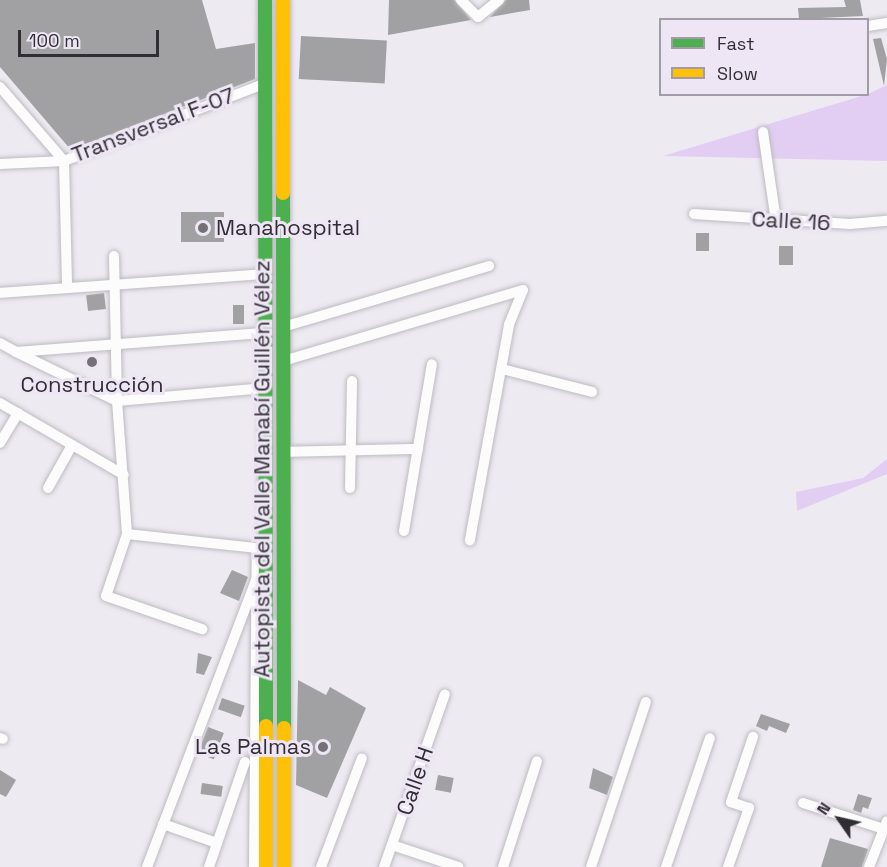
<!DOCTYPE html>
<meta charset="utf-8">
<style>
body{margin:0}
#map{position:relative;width:887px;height:867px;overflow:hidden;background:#eeeaf2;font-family:"Space Grotesk",sans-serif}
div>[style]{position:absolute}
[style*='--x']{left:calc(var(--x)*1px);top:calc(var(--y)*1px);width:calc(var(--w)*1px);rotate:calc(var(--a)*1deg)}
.green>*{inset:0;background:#e2cef3}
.building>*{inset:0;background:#a1a1a3;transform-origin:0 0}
.roads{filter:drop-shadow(0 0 2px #bebbc0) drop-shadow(0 0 2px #bebbc0)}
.street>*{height:10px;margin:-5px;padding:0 5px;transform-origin:5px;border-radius:5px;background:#fcfcfd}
.fast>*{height:14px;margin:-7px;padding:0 7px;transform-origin:7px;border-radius:7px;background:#4caf50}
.slow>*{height:14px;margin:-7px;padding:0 7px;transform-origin:7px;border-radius:7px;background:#ffc107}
.dots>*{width:16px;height:16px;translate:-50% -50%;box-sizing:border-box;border:3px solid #eee6f5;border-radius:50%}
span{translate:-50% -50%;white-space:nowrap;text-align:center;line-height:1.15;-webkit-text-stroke:6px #eee6f5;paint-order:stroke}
.street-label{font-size:22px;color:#312e33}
.poi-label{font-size:22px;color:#312e33}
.left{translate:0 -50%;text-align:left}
.right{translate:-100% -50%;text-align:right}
.legend{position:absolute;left:659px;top:18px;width:210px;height:78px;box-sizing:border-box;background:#eee6f5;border:2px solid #a29ca7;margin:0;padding:8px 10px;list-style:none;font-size:18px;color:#312e33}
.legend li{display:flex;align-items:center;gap:12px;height:30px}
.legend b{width:30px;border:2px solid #a29ca7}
.north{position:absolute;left:809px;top:789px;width:60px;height:60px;-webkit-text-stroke:4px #eee6f5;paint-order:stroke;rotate:304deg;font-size:16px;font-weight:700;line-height:24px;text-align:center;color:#312e33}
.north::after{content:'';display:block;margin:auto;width:21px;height:27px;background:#312e33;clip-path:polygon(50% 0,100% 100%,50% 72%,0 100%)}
.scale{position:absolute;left:18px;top:30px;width:141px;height:27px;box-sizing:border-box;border:3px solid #312e33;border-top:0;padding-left:8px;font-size:18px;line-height:21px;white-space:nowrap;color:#312e33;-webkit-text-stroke:4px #eee6f5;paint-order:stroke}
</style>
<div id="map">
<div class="green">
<div style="clip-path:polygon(887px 85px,887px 161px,663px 156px,868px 94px)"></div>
<div style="clip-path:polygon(887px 459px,887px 474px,797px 511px,796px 492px,863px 478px)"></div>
</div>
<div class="building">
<div style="clip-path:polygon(0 0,202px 0,216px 49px,255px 43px,255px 79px,71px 150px,0 67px)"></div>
<div style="clip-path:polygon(389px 0,454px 0,471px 20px,388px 35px)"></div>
<div style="clip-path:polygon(506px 0,529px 0,530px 10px,490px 17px)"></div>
<div style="clip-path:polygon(844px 0,860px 0,863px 16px,799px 19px,798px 8px,846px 7px)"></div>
<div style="left:301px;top:36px;width:86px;height:43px;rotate:3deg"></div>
<div style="clip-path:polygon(881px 38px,887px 59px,884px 86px,873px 39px)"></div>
<div style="left:224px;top:212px;width:30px;height:43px;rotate:90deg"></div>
<div style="left:696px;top:233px;width:13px;height:18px"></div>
<div style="left:779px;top:246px;width:14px;height:19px"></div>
<div style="left:104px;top:293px;width:16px;height:18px;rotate:83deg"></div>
<div style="left:233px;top:305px;width:11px;height:19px"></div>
<div style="clip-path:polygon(232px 570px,248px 577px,239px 601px,220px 593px)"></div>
<div style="clip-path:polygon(198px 653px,212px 657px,204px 675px,196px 673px)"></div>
<div style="clip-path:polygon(298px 680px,326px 695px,330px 687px,366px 708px,327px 798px,296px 785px)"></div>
<div style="left:222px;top:698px;width:24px;height:12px;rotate:19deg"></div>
<div style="clip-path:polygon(761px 714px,790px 724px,786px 733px,769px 726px,767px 731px,756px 726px)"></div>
<div style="left:208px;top:727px;width:17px;height:28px;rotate:21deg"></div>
<div style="clip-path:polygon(593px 768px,613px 777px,607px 795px,589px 788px)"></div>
<div style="clip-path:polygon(0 770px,16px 780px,6px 797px,0 794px)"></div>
<div style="left:438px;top:775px;width:16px;height:15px;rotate:11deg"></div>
<div style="left:202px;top:783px;width:21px;height:11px;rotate:8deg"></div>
<div style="clip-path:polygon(858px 794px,872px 798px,868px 809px,863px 807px,861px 813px,853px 810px)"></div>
<div style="clip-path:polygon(830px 838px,868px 849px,862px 867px,821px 867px)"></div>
</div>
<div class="roads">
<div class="street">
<div style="--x:461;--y:0;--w:24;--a:45"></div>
<div style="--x:478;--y:17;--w:27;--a:-39"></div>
<div style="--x:868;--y:26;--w:19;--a:-9"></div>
<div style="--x:0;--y:87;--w:98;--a:49.1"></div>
<div style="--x:64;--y:161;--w:217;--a:-21.1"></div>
<div style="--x:763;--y:132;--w:90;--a:81.7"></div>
<div style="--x:0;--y:164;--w:64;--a:-2.7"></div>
<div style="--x:64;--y:161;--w:127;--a:88.6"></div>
<div style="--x:694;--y:214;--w:156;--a:3.7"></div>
<div style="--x:850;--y:224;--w:37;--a:-5"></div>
<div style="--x:114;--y:256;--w:145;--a:88.8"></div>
<div style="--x:117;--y:401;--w:133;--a:85.7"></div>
<div style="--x:127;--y:534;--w:65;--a:108.7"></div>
<div style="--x:106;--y:596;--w:102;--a:19"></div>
<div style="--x:0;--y:293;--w:266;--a:-4.1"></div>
<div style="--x:283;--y:327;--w:215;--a:-16.5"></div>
<div style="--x:0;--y:343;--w:18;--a:29"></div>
<div style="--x:16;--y:352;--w:250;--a:-4.4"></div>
<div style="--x:16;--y:352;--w:112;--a:25.9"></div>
<div style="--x:117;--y:401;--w:149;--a:-5"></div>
<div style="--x:283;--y:361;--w:250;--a:-16.5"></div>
<div style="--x:523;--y:290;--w:38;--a:112"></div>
<div style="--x:509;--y:325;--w:219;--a:100.3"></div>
<div style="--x:502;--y:369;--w:93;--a:14.3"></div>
<div style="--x:0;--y:403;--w:143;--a:30.1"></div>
<div style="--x:0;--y:443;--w:35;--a:-59"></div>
<div style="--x:284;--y:452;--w:134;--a:-1.3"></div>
<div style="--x:48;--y:488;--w:49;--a:-60.8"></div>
<div style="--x:350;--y:488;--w:107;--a:-88.9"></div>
<div style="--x:404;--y:531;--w:169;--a:-80.5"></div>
<div style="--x:127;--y:534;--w:138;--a:6.2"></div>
<div style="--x:0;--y:738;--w:3;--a:18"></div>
<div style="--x:803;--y:803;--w:85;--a:17.8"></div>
<div style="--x:163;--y:824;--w:57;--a:19.4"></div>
<div style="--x:392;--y:845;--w:70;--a:18.4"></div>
<div style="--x:147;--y:867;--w:326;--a:-69.2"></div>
<div style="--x:209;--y:867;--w:111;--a:-71.1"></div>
<div style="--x:254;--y:867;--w:319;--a:-89.5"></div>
<div style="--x:321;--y:867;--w:116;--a:-69.4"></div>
<div style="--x:384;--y:867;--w:183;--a:-70.6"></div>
<div style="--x:503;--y:867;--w:111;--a:-72.2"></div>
<div style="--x:591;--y:867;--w:174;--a:-71.6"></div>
<div style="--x:666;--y:867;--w:136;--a:-71.2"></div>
<div style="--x:728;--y:867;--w:63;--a:-70.4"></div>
<div style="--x:749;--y:808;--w:19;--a:-162"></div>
<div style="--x:731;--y:802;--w:69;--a:-71.3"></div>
<div style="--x:869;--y:867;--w:49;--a:-68.6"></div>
</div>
<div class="fast">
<div style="--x:265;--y:0;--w:726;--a:89.92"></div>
<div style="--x:283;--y:193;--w:535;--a:89.89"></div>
</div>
<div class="slow">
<div style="--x:283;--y:0;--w:193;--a:90"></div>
<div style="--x:266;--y:726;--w:141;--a:90"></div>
<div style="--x:284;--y:728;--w:139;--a:90"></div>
</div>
</div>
<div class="dots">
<div style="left:203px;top:228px;background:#737076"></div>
<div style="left:92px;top:362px;background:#737076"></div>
<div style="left:323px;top:747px;background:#737076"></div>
</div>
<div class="street-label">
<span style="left:153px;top:125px;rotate:-21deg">Transversal F-07</span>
<span style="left:791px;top:221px;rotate:3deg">Calle 16</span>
<span style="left:262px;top:469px;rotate:-90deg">Autopista del Valle Manabí Guillén Vélez</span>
<span style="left:415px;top:781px;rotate:-71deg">Calle H</span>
</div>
<div class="poi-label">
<span class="left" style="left:216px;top:228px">Manahospital</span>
<span style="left:92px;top:385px">Construcción</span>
<span class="right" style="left:311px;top:747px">Las Palmas</span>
</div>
<ul class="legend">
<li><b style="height:8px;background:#4caf50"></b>Fast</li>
<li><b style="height:8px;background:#ffc107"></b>Slow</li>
</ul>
<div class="north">N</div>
<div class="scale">100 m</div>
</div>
